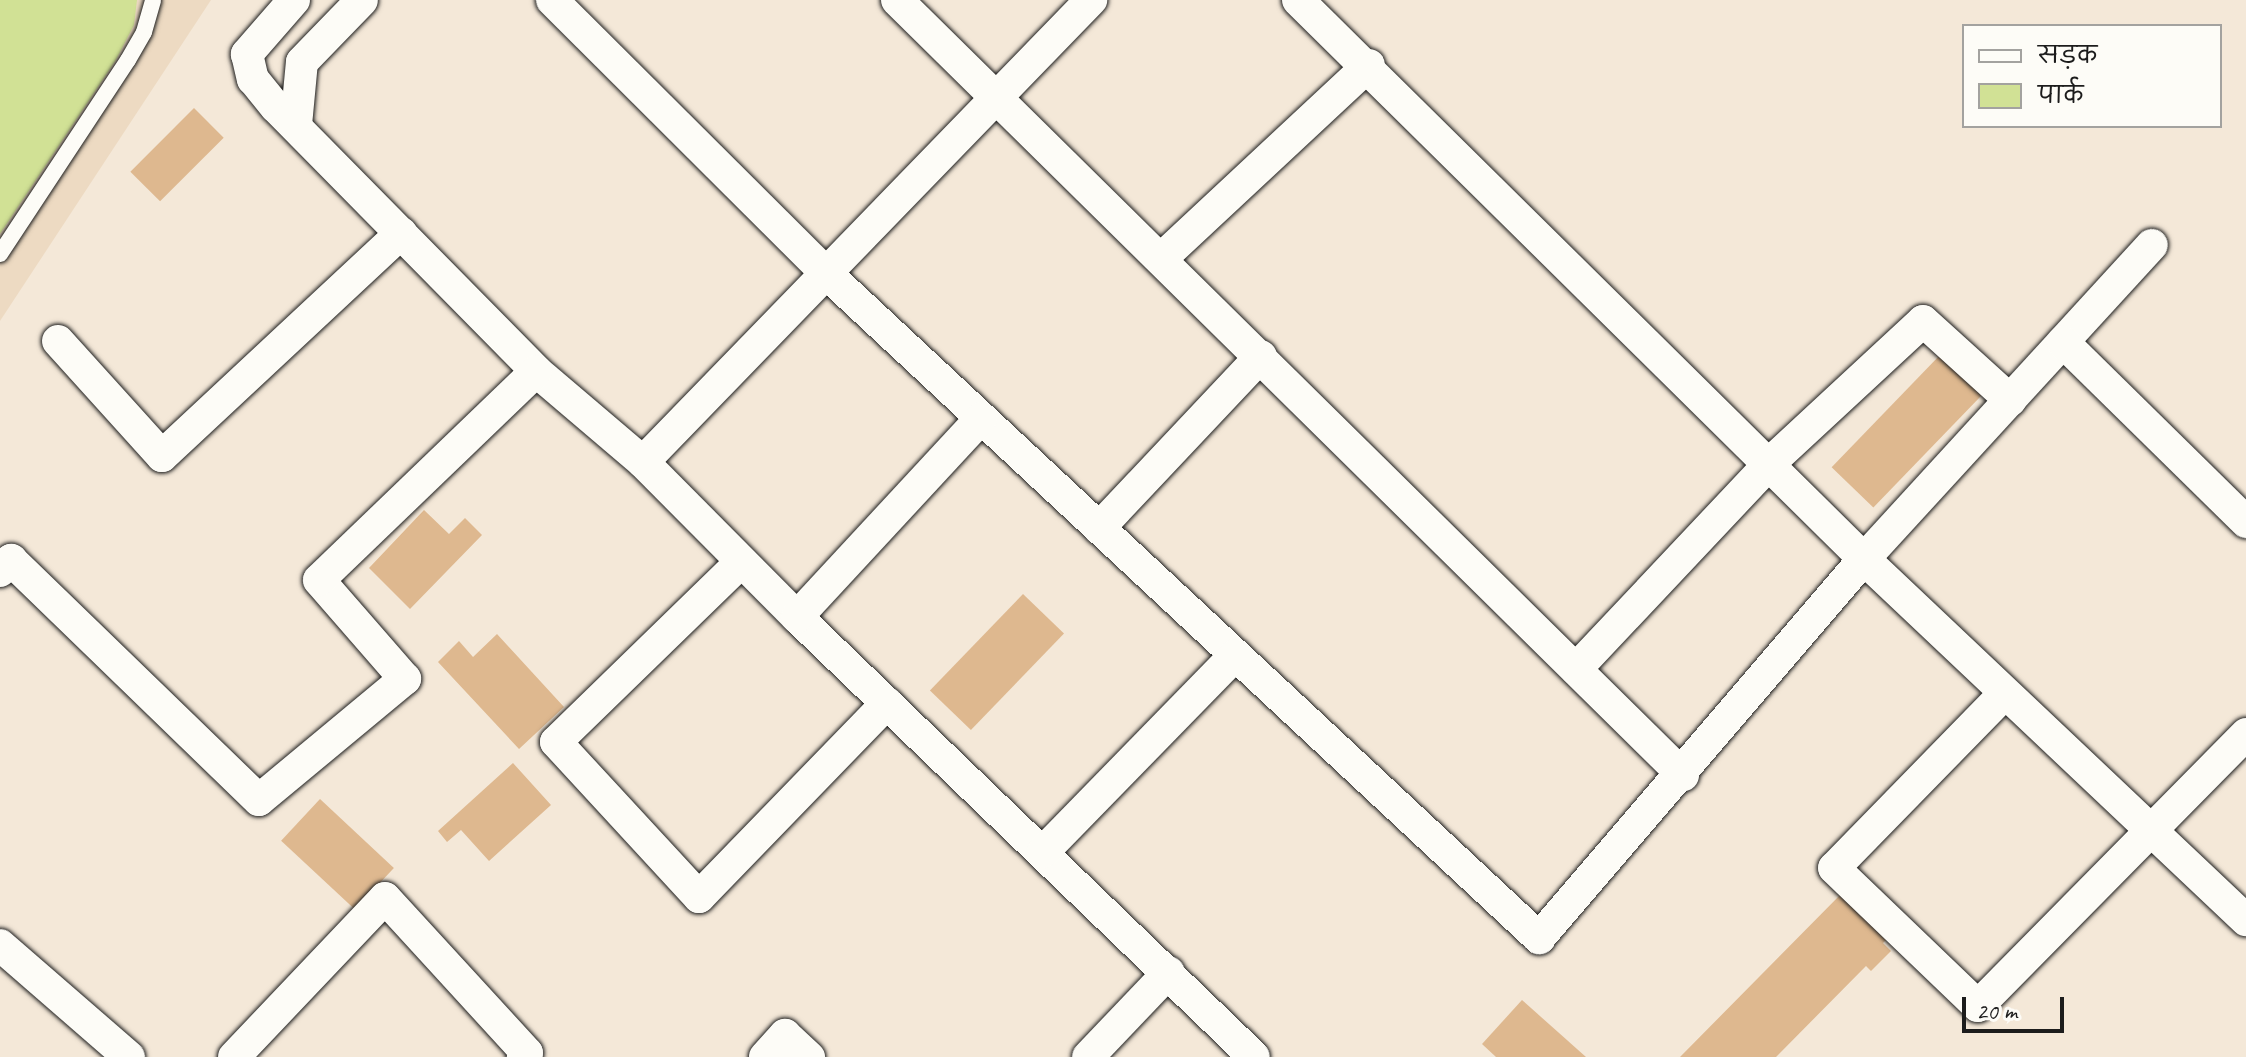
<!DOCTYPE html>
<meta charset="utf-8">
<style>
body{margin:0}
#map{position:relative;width:2246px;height:1057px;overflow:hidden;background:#f4e8d8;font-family:Caveat,"Playpen Sans Deva",sans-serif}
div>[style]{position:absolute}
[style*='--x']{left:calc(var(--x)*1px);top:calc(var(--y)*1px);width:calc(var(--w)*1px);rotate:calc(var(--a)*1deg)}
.built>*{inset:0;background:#eddac2}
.green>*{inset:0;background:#d1e195}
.building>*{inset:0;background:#deb88f;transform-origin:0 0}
.roads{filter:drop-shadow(0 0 2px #1c1c1c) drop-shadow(0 0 2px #1c1c1c)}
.service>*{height:16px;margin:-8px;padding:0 8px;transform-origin:8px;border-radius:8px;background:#fdfcf7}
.minor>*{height:32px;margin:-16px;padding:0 16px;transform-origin:16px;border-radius:16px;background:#fdfcf7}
span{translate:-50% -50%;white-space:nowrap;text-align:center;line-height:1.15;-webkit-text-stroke:8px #fdfcf7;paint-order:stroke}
.legend{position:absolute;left:1962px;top:24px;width:260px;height:104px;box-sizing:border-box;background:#fdfcf7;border:2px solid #a3a29f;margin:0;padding:10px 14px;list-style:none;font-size:24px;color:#1c1c1c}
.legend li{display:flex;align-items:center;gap:16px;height:40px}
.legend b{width:40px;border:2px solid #a3a29f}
.scale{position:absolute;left:1962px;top:997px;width:102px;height:36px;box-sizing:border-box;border:4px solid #1c1c1c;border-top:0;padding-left:10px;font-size:24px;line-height:28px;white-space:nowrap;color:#1c1c1c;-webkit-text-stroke:6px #fdfcf7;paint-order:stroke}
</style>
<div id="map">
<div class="built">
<div style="clip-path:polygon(0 0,211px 0,0 321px)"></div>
</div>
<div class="green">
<div style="clip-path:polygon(0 0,137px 0,134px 25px,116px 60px,0 234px)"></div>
</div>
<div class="building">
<div style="left:194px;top:108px;width:42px;height:90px;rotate:45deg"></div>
<div style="left:1940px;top:355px;width:58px;height:156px;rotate:44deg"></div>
<div style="clip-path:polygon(424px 510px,449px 534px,465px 518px,482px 535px,410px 609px,369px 568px)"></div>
<div style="left:1023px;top:594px;width:57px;height:134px;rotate:44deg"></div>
<div style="clip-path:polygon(497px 634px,564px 707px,519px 749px,438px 662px,459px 641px,473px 657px)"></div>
<div style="clip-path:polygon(513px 763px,551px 805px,489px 861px,461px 830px,447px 842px,438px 831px)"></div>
<div style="left:320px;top:799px;width:101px;height:57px;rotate:43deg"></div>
<div style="clip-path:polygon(1842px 893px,1887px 939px,1883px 943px,1891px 951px,1871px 971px,1866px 966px,1776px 1057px,1680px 1057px)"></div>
<div style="clip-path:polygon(1522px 1000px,1586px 1057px,1496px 1057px,1482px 1044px)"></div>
</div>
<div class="roads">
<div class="service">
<div style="--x:0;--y:254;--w:232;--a:-56.6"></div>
<div style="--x:128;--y:60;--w:32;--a:-60"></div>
<div style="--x:144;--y:32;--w:33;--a:-74"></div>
</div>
<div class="minor">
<div style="--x:294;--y:0;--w:72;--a:131"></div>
<div style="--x:247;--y:54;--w:26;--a:77"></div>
<div style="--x:253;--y:79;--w:36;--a:51"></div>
<div style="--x:276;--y:107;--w:371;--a:45.4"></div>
<div style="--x:536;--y:371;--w:140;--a:40.4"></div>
<div style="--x:643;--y:462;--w:218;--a:45.2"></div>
<div style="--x:797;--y:617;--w:634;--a:43.91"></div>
<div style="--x:552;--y:0;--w:388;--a:44.9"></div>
<div style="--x:827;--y:274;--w:974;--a:43"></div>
<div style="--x:1539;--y:938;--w:499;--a:-49.4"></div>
<div style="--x:1864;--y:559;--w:426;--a:-47.5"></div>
<div style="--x:897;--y:0;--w:1104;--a:44.6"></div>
<div style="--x:1298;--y:0;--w:796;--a:44.64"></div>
<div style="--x:1864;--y:559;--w:526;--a:43.38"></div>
<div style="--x:296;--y:125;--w:63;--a:-84.6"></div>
<div style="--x:302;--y:62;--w:86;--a:-45.9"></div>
<div style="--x:1162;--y:258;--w:283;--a:-43"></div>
<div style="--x:58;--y:341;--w:155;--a:47.9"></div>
<div style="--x:162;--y:456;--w:327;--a:-43"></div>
<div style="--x:2063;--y:342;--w:257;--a:44.5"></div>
<div style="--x:643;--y:462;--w:644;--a:-45.88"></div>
<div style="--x:1099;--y:528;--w:236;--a:-46.7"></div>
<div style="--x:741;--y:562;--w:258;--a:135.8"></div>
<div style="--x:556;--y:742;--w:211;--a:47.3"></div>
<div style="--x:699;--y:897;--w:270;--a:-45.9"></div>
<div style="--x:0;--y:571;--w:16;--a:-45"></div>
<div style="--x:11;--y:560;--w:345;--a:44.1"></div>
<div style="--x:259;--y:800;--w:190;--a:-39.7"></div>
<div style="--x:405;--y:679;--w:131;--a:-131"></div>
<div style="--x:319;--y:580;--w:301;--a:-43.9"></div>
<div style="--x:797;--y:617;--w:271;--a:-47.2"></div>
<div style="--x:1576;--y:669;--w:284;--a:-46.7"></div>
<div style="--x:1771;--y:462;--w:207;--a:-42.8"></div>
<div style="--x:1923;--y:321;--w:118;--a:42.2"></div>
<div style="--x:2004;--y:694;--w:243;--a:134.3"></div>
<div style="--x:1834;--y:868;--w:199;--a:43.8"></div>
<div style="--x:1978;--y:1006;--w:382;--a:-45.4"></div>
<div style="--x:1043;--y:852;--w:275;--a:-45.7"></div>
<div style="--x:0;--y:945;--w:171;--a:41"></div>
<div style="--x:234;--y:1057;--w:219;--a:-46.5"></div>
<div style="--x:385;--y:898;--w:210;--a:47.5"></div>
<div style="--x:527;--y:1053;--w:6;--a:135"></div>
<div style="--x:765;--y:1057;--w:30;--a:-48"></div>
<div style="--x:785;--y:1035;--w:33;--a:43"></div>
<div style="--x:1088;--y:1057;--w:117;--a:-46.4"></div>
</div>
</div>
<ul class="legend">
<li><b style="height:10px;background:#fdfcf7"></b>सड़क</li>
<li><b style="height:22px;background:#d1e195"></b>पार्क</li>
</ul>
<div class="scale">20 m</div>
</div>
